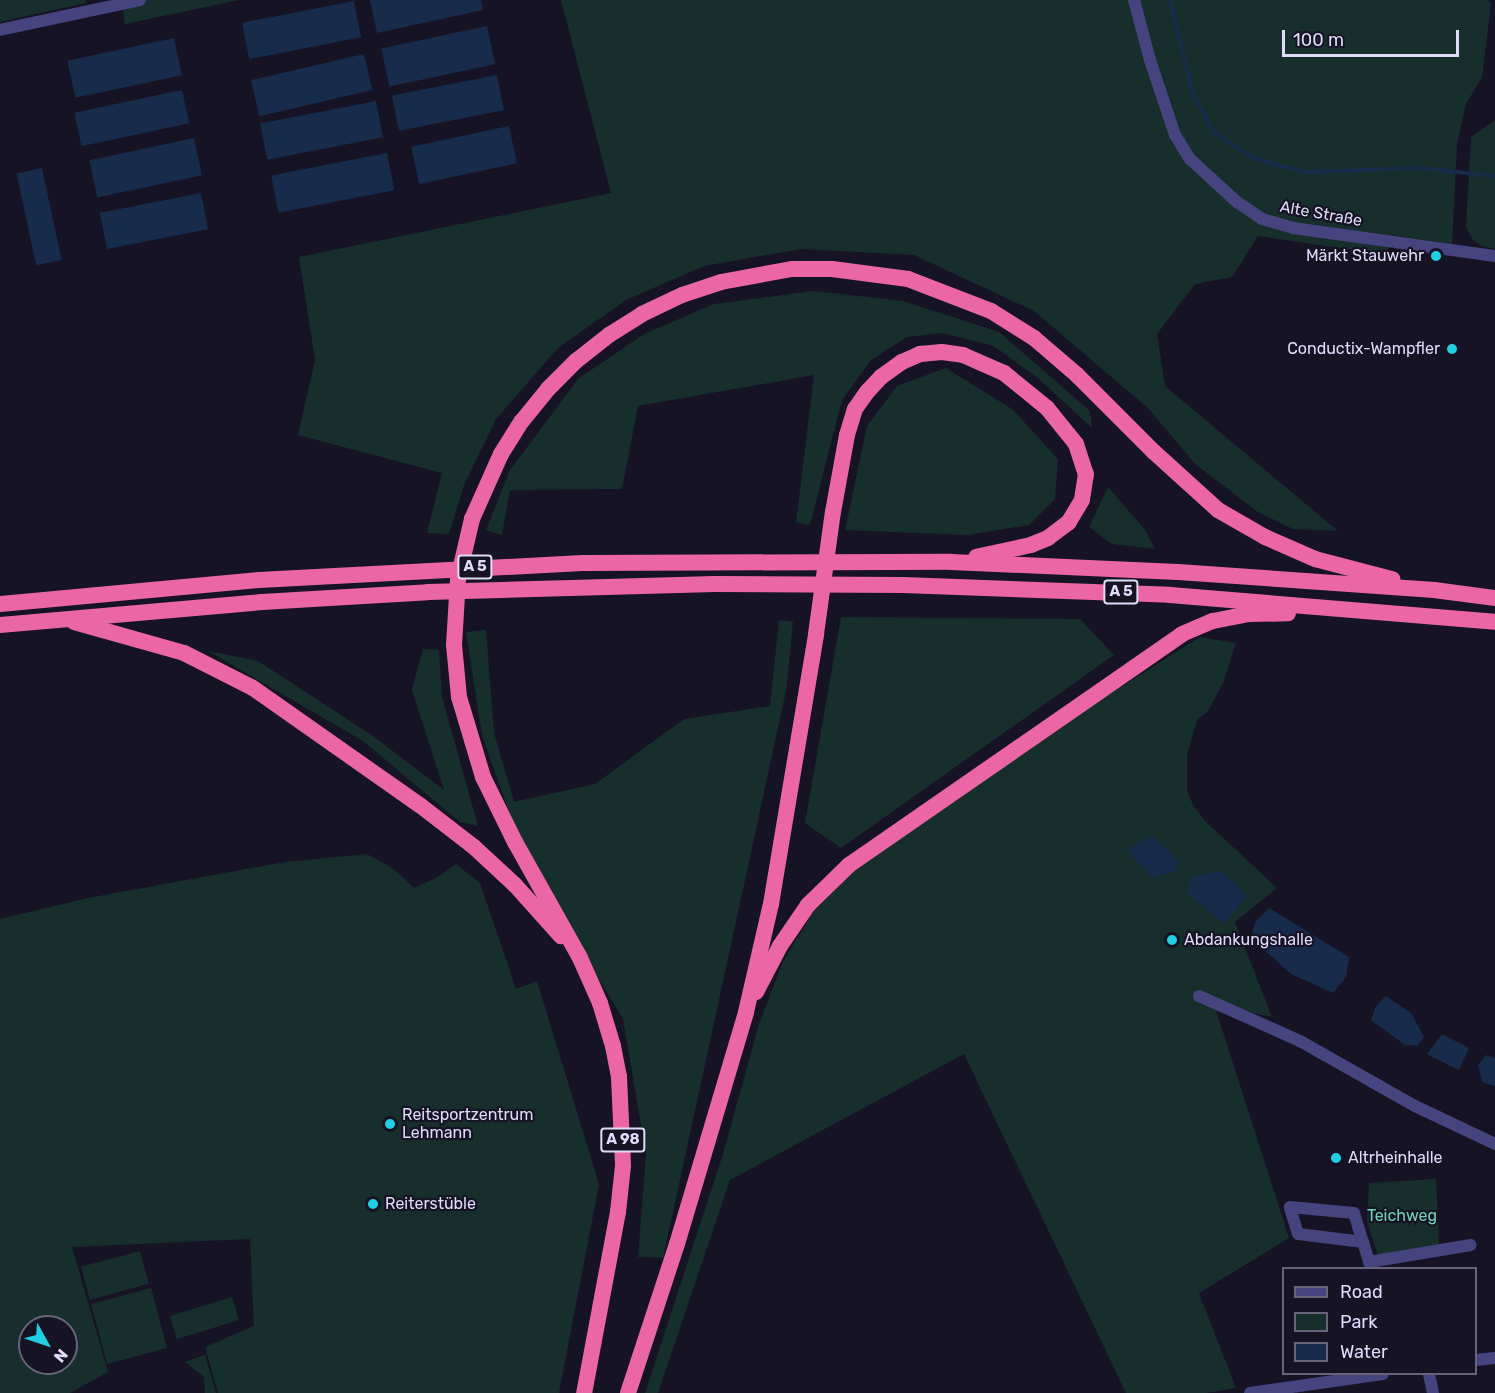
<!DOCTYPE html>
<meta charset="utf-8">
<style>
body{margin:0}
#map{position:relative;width:1495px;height:1393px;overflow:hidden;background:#161325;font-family:Rubik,sans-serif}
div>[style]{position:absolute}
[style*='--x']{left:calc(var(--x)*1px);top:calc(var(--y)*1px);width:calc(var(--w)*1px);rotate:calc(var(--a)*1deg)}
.green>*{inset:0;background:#162f2d;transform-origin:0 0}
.water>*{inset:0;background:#172c4a;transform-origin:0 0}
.stream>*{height:4px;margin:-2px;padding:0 2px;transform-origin:2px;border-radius:2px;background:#172c4a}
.minor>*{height:12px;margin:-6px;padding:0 6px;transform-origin:6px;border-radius:6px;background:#45447e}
.highway>*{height:16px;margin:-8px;padding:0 8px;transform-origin:8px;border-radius:8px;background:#eb66a7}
.highway-bridge>*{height:16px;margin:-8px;padding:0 8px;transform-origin:8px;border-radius:8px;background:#eb66a7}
.dots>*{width:16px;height:16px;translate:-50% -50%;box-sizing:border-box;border:3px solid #161325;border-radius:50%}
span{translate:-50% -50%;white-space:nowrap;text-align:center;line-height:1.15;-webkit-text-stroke:4.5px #161325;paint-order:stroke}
.shield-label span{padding:2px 4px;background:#161325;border:2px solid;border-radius:4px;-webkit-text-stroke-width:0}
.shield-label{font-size:15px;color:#dfdbfa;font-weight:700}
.street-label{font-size:16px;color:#dfdbfa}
.poi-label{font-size:16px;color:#dfdbfa}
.right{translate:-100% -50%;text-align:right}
.left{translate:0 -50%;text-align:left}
.park-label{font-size:16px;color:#70d2b9}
.legend{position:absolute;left:1282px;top:1267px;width:195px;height:108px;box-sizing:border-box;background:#161325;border:2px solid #66637a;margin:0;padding:8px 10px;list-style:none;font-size:18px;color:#dfdbfa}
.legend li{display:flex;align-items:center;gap:12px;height:30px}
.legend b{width:30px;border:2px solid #66637a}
.north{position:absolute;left:18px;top:1315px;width:60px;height:60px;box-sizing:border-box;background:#161325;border:2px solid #66637a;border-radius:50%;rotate:130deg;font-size:16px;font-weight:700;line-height:24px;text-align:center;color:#dfdbfa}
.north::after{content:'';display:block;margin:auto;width:21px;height:27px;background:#20d0e2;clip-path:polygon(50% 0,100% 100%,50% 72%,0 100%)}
.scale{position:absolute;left:1282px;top:30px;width:177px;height:27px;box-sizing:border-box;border:3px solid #dfdbfa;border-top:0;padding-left:8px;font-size:18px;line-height:21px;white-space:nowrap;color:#dfdbfa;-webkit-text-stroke:4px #161325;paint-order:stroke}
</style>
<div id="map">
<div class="green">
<div style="clip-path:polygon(0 0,85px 0,86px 3px,0 22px)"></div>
<div style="clip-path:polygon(121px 0,239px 0,125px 24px)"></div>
<div style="clip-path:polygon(561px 0,1488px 0,1491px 4px,1482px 77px,1466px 104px,1457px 144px,1452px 244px,1390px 235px,1387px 255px,1258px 236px,1232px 277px,1195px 284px,1157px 334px,1165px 386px,1338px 531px,1293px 529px,1258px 512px,1195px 464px,1148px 408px,1034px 311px,914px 255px,801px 249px,704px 266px,626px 300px,558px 348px,496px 419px,464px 485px,449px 534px,427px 533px,442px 473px,298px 435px,315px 360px,299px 257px,611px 193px)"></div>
<div style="clip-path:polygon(1495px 120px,1495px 249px,1482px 246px,1472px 239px,1466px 227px,1471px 137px)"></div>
<div style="clip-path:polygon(814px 291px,903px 301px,999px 332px,1090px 411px,1092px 428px,1039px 379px,994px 346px,943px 333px,907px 337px,871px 360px,842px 400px,810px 525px,796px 523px,814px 375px,638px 406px,622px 489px,510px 490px,502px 535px,486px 530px,510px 470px,578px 379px,644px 334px,714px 304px)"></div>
<div style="clip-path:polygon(946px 368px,1012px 409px,1058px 459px,1055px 499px,1029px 525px,968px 535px,845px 530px,867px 426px,897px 386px)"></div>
<div style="clip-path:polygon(1108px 487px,1145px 530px,1155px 549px,1112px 544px,1089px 527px)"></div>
<div style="clip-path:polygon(841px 617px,1080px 619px,1114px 655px,841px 848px,805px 823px)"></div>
<div style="clip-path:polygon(779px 620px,793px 622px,786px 691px,663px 1258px,638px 1257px,646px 1154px,623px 1019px,525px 858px,482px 735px,466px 632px,486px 630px,494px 733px,514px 802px,595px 784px,684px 719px,770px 706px)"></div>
<div style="clip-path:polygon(1200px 637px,1236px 643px,1223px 683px,1208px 711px,1197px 720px,1187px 755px,1187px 791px,1193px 805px,1205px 821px,1277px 888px,1235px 922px,1272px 1017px,1214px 1004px,1289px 1238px,1199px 1293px,1236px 1388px,1206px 1393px,1126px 1393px,964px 1054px,730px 1180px,658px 1393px,645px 1393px,723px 1154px,759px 1024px,783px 961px,814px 911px,857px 868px,1094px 704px)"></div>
<div style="clip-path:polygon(423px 649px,439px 650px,442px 697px,478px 826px,460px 822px,363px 741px,208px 651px,258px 661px,373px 736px,444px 790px,412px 690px)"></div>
<div style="clip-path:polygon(evenodd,367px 854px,394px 869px,414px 888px,438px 877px,456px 864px,480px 883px,516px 989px,537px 981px,599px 1184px,559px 1393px,218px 1393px,205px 1347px,254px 1326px,250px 1239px,72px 1247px,108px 1372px,70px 1393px,0 1393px,0 919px,88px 898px,285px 862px,367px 854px,30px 1327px,66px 1327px,66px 1363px,30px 1363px,30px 1327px)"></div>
<div style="clip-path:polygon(1436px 1179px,1439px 1244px,1378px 1256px,1367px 1221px,1369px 1183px)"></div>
<div style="left:140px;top:1251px;width:34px;height:61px;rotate:75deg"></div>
<div style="left:151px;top:1288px;width:62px;height:62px;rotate:75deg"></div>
<div style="left:232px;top:1297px;width:24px;height:65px;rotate:73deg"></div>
<div style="clip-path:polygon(205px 1355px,216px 1393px,205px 1393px,204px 1377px,185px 1362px)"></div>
</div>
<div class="water">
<div style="clip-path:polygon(370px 0,481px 0,483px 10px,377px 33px)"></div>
<div style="left:354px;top:1px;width:37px;height:114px;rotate:79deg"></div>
<div style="left:487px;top:26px;width:39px;height:108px;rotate:78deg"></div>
<div style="left:174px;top:38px;width:38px;height:109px;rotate:78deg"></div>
<div style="left:364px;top:54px;width:37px;height:116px;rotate:77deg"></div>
<div style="left:497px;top:75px;width:36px;height:107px;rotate:79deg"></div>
<div style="left:182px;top:90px;width:34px;height:110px;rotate:78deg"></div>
<div style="left:376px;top:101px;width:37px;height:118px;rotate:79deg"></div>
<div style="left:509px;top:126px;width:38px;height:100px;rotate:78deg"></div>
<div style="left:194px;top:138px;width:38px;height:107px;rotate:78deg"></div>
<div style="left:387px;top:153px;width:38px;height:118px;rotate:79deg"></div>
<div style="left:42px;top:168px;width:94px;height:26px;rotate:78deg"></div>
<div style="left:201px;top:193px;width:37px;height:103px;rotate:79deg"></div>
<div style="clip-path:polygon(1152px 835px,1178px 861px,1174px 872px,1151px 877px,1127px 850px)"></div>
<div style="clip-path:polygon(1221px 871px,1247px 896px,1224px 923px,1186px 893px,1192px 877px)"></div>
<div style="clip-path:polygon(1269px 908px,1349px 957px,1346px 977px,1333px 993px,1291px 974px,1251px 938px,1255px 922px)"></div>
<div style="clip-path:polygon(1386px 996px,1411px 1013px,1424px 1037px,1417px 1046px,1405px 1045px,1371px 1020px,1376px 1006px)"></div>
<div style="clip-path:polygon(1442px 1034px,1469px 1048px,1459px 1070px,1427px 1054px)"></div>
<div style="clip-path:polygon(1486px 1055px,1495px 1058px,1495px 1086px,1482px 1082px,1478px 1065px)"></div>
</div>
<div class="stream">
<div style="--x:1170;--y:0;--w:96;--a:76.1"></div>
<div style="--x:1193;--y:93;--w:44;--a:62.9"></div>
<div style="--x:1213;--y:132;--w:48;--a:33"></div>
<div style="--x:1253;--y:158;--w:54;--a:15.1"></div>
<div style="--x:1305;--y:172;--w:115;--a:-2"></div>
<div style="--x:1420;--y:168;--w:75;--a:6.1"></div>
</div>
<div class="minor">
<div style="--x:1134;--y:0;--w:62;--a:75.1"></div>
<div style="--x:1150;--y:60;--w:79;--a:71.6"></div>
<div style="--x:1175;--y:135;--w:28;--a:58"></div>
<div style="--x:1190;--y:159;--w:64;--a:42.5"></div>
<div style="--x:1237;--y:202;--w:30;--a:34"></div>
<div style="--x:1262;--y:219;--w:32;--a:16"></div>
<div style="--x:1293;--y:228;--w:204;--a:7.9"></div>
<div style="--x:0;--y:30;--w:143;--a:-12.1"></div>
<div style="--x:1199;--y:996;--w:111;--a:24"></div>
<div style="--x:1300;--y:1041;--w:132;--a:29.5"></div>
<div style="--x:1415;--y:1106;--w:89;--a:25.4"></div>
<div style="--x:1363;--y:1242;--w:65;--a:-173"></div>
<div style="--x:1298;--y:1234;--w:28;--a:-107"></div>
<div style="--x:1290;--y:1207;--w:64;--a:5.4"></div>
<div style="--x:1354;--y:1213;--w:30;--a:73"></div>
<div style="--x:1363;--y:1242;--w:27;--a:73"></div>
<div style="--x:1369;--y:1262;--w:103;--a:-9.5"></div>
<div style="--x:1476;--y:1360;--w:19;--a:-6"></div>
<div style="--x:1429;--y:1374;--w:19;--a:78"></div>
<div style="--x:1250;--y:1393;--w:134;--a:-8.1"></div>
</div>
<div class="highway">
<div style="--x:833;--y:512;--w:78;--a:-79.7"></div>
<div style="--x:847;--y:435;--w:27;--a:-73"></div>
<div style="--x:855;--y:409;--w:21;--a:-55"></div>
<div style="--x:867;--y:392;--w:21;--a:-47"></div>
<div style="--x:881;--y:377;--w:26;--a:-36"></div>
<div style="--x:902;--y:362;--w:20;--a:-24"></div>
<div style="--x:920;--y:354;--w:22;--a:-5"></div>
<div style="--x:942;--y:352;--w:21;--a:8"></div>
<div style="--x:963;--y:355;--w:45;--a:23.7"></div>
<div style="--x:1004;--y:373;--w:55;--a:39.1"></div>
<div style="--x:1047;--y:408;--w:46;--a:51.1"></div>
<div style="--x:1076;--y:444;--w:32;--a:72"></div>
<div style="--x:1086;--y:474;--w:26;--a:99"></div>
<div style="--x:1082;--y:500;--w:26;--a:121"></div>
<div style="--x:1069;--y:522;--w:26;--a:143"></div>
<div style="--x:1048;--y:538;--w:18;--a:158"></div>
<div style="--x:1031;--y:545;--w:56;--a:167.7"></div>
<div style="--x:472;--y:519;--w:71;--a:-66"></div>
<div style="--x:501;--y:454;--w:39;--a:-58"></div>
<div style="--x:522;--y:421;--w:41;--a:-50.9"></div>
<div style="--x:548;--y:389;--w:40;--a:-45"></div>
<div style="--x:576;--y:361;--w:42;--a:-38.2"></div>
<div style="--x:609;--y:335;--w:39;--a:-32"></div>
<div style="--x:642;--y:314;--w:44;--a:-25.4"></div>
<div style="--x:682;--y:295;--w:41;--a:-18.4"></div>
<div style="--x:721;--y:282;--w:72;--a:-10.4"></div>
<div style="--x:792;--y:269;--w:40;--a:0"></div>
<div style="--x:832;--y:269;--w:77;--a:7.5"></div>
<div style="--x:908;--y:279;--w:89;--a:21.1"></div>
<div style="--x:991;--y:311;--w:51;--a:32.1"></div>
<div style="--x:1034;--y:338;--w:57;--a:40.7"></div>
<div style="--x:1077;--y:375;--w:109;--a:45"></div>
<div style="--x:1154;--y:452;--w:86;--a:42.2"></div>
<div style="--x:1218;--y:510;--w:54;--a:29.9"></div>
<div style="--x:1265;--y:537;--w:55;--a:23.7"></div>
<div style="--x:1315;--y:559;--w:80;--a:14.6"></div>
<div style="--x:0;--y:604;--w:260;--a:-5.3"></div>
<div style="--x:259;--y:580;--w:324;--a:-3"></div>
<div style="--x:583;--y:563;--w:368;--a:-0.2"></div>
<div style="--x:951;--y:562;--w:227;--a:2.5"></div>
<div style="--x:1178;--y:572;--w:257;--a:4"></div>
<div style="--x:1434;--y:590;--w:62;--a:7.5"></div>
<div style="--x:74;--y:622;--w:114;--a:15.7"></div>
<div style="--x:184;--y:653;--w:77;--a:26.9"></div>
<div style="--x:253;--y:688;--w:205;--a:35.1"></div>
<div style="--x:421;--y:806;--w:67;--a:37.7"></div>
<div style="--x:474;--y:847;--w:56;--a:42.8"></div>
<div style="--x:515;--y:885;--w:69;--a:48"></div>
<div style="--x:0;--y:625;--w:263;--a:-5"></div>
<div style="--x:262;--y:602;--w:166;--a:-3.4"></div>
<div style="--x:428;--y:592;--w:287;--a:-1.6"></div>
<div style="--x:715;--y:584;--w:188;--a:0.3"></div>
<div style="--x:903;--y:585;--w:267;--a:2.1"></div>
<div style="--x:1170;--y:595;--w:326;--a:4.7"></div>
<div style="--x:454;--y:645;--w:52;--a:84.5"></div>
<div style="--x:459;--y:697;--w:84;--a:73.3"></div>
<div style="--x:483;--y:777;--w:72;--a:63.8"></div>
<div style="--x:515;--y:842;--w:133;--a:60.7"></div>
<div style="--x:580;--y:958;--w:49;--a:66"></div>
<div style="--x:600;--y:1003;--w:45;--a:73.2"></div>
<div style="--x:613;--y:1046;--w:32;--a:79"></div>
<div style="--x:619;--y:1077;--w:89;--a:87.4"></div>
<div style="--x:623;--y:1166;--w:46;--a:96.2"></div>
<div style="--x:618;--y:1212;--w:184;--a:100.6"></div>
<div style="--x:756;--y:992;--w:52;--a:-62.4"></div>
<div style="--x:780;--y:946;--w:50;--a:-55.7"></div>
<div style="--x:808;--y:905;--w:57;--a:-44.3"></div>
<div style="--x:849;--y:865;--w:405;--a:-34.7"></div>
<div style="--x:1182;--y:634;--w:34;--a:-23"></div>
<div style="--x:1213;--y:621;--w:37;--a:-11"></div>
<div style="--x:1249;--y:614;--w:39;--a:-1"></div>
<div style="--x:628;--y:1393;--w:157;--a:-71.8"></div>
<div style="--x:677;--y:1244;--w:242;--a:-73.4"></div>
<div style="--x:746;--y:1012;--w:111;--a:-77"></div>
<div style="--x:771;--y:904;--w:274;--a:-80.5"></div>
</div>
<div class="highway-bridge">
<div style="--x:816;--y:634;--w:123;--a:-82.1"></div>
<div style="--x:454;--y:645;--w:66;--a:-86.5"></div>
<div style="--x:458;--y:579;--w:62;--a:-76.9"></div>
</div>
<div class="dots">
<div style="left:1436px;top:256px;background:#20d0e2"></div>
<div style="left:1452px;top:349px;background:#20d0e2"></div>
<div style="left:1172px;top:940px;background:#20d0e2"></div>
<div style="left:390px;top:1124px;background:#20d0e2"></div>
<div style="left:1336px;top:1158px;background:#20d0e2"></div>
<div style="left:373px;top:1204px;background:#20d0e2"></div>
</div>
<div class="shield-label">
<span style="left:475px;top:567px">A 5</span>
<span style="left:1121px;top:592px">A 5</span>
<span style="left:623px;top:1140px">A 98</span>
</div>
<div class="street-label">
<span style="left:1321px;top:214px;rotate:10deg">Alte Straße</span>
</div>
<div class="poi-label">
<span class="right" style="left:1424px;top:256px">Märkt Stauwehr</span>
<span class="right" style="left:1440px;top:349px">Conductix-Wampfler</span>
<span class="left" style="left:1184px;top:940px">Abdankungshalle</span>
<span class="left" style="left:402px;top:1124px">Reitsportzentrum<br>Lehmann</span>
<span class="left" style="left:1348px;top:1158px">Altrheinhalle</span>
<span class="left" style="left:385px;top:1204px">Reiterstüble</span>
</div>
<div class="park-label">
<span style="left:1402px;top:1216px">Teichweg</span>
</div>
<ul class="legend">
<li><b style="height:8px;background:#45447e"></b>Road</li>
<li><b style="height:16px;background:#162f2d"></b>Park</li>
<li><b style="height:16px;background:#172c4a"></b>Water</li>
</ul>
<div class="north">N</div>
<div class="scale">100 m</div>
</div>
